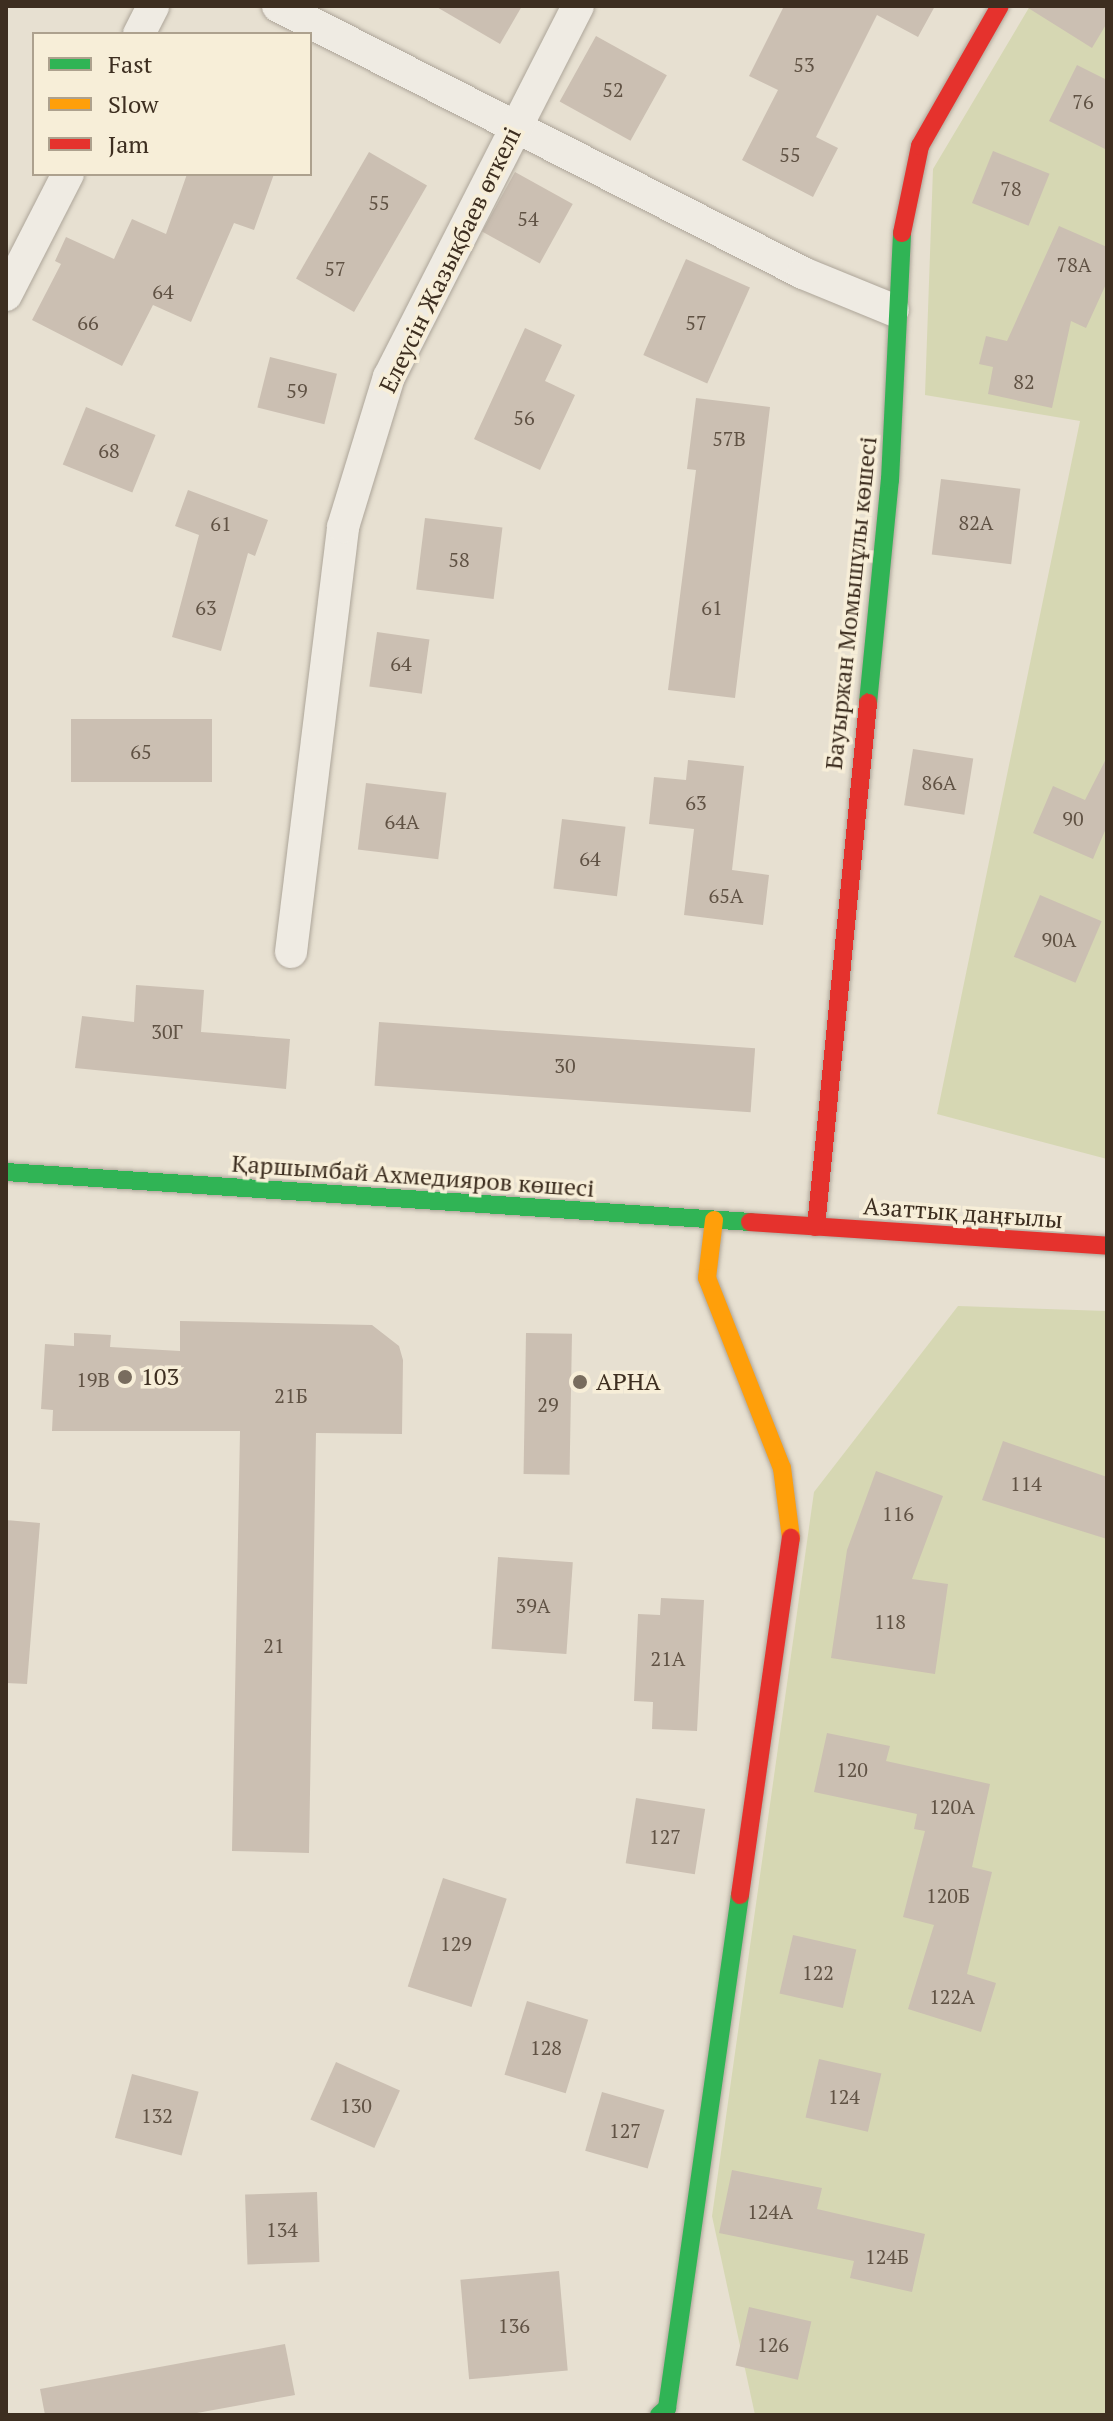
<!DOCTYPE html>
<meta charset="utf-8">
<style>
body{margin:0}
#map{position:relative;width:1113px;height:2421px;overflow:hidden;background:#e7e0d1;font-family:"PT Serif",serif}
div>[style]{position:absolute}
[style*='--x']{left:calc(var(--x)*1px);top:calc(var(--y)*1px);width:calc(var(--w)*1px);rotate:calc(var(--a)*1deg)}
.green>*{inset:0;background:#d6d7b3}
.building>*{inset:0;background:#cbbfb2;transform-origin:0 0}
.roads{filter:drop-shadow(0 0 2px #ada599) drop-shadow(0 0 2px #ada599)}
.street>*{height:32px;margin:-16px;padding:0 16px;transform-origin:16px;border-radius:16px;background:#efebe3}
.fast>*{height:18px;margin:-9px;padding:0 9px;transform-origin:9px;border-radius:9px;background:#30b455}
.slow>*{height:18px;margin:-9px;padding:0 9px;transform-origin:9px;border-radius:9px;background:#ff9f0a}
.jam>*{height:18px;margin:-9px;padding:0 9px;transform-origin:9px;border-radius:9px;background:#e5322d}
.dots>*{width:22px;height:22px;translate:-50% -50%;box-sizing:border-box;border:4px solid #f7eed8;border-radius:50%}
span{translate:-50% -50%;white-space:nowrap;text-align:center;line-height:1.15;-webkit-text-stroke:7px #f7eed8;paint-order:stroke}
.number-label{font-size:20px;color:#605244}
.number-label span{-webkit-text-stroke-width:0}
.street-label{font-size:24px;color:#3d2e20}
.poi-label{font-size:24px;color:#3d2e20}
.left{translate:0 -50%;text-align:left}
.frame{position:absolute;inset:0;border:8px solid #3d2e20;pointer-events:none}
.legend{position:absolute;left:32px;top:32px;width:280px;height:144px;box-sizing:border-box;background:#f7eed8;border:2px solid #ada18e;margin:0;padding:10px 14px;list-style:none;font-size:24px;color:#3d2e20}
.legend li{display:flex;align-items:center;gap:16px;height:40px}
.legend b{width:40px;border:2px solid #ada18e}
</style>
<div id="map">
<div class="green">
<div style="clip-path:polygon(1030px 6px,1107px 6px,1107px 1159px,937px 1114px,1080px 421px,925px 395px,933px 169px)"></div>
<div style="clip-path:polygon(958px 1306px,1107px 1311px,1107px 2415px,755px 2415px,712px 2216px,814px 1492px)"></div>
</div>
<div class="building">
<div style="clip-path:polygon(435px 6px,522px 6px,500px 44px)"></div>
<div style="clip-path:polygon(784px 6px,935px 6px,918px 37px,877px 15px,816px 137px,838px 148px,813px 197px,742px 160px,778px 90px,749px 76px)"></div>
<div style="clip-path:polygon(1025px 6px,1107px 6px,1107px 23px,1092px 48px)"></div>
<div style="left:596px;top:36px;width:81px;height:75px;rotate:29deg"></div>
<div style="clip-path:polygon(1077px 65px,1107px 80px,1107px 150px,1049px 121px)"></div>
<div style="left:993px;top:151px;width:61px;height:56px;rotate:22deg"></div>
<div style="left:369px;top:152px;width:67px;height:146px;rotate:30deg"></div>
<div style="left:515px;top:172px;width:66px;height:68px;rotate:29deg"></div>
<div style="clip-path:polygon(187px 174px,274px 174px,254px 230px,234px 223px,191px 322px,153px 305px,122px 366px,32px 320px,61px 264px,55px 261px,66px 237px,114px 259px,132px 219px,166px 234px)"></div>
<div style="clip-path:polygon(1059px 226px,1107px 247px,1107px 282px,1086px 328px,1071px 321px,1052px 408px,988px 394px,993px 367px,979px 364px,986px 336px,1007px 341px)"></div>
<div style="left:686px;top:259px;width:70px;height:105px;rotate:24deg"></div>
<div style="clip-path:polygon(525px 328px,562px 345px,545px 381px,575px 395px,540px 470px,474px 439px)"></div>
<div style="left:270px;top:357px;width:69px;height:52px;rotate:14deg"></div>
<div style="clip-path:polygon(696px 398px,770px 407px,735px 698px,668px 690px,696px 470px,687px 469px)"></div>
<div style="left:86px;top:407px;width:75px;height:62px;rotate:22deg"></div>
<div style="left:941px;top:479px;width:80px;height:76px;rotate:7deg"></div>
<div style="clip-path:polygon(188px 490px,268px 520px,255px 556px,248px 553px,221px 651px,172px 637px,199px 535px,175px 526px)"></div>
<div style="left:425px;top:518px;width:78px;height:72px;rotate:7deg"></div>
<div style="left:377px;top:632px;width:53px;height:55px;rotate:8deg"></div>
<div style="left:71px;top:719px;width:141px;height:63px"></div>
<div style="left:913px;top:749px;width:61px;height:57px;rotate:9deg"></div>
<div style="clip-path:polygon(1107px 757px,1107px 826px,1093px 859px,1033px 833px,1053px 786px,1085px 800px)"></div>
<div style="clip-path:polygon(688px 760px,744px 766px,732px 870px,769px 875px,763px 925px,684px 915px,694px 829px,649px 824px,654px 777px,686px 780px)"></div>
<div style="left:366px;top:783px;width:81px;height:67px;rotate:7deg"></div>
<div style="left:562px;top:819px;width:64px;height:70px;rotate:7deg"></div>
<div style="left:1040px;top:895px;width:67px;height:67px;rotate:23deg"></div>
<div style="clip-path:polygon(136px 985px,204px 990px,201px 1032px,290px 1039px,286px 1089px,75px 1068px,82px 1016px,134px 1022px)"></div>
<div style="left:379px;top:1022px;width:377px;height:64px;rotate:4deg"></div>
<div style="clip-path:polygon(180px 1321px,372px 1325px,399px 1346px,403px 1360px,402px 1434px,316px 1433px,309px 1853px,232px 1851px,240px 1431px,52px 1431px,53px 1410px,41px 1409px,45px 1344px,74px 1346px,74px 1333px,111px 1335px,110px 1347px,180px 1351px)"></div>
<div style="left:526px;top:1333px;width:46px;height:141px;rotate:1deg"></div>
<div style="clip-path:polygon(1003px 1441px,1107px 1477px,1107px 1539px,982px 1500px)"></div>
<div style="clip-path:polygon(876px 1471px,943px 1496px,912px 1579px,948px 1584px,935px 1674px,831px 1658px,847px 1550px)"></div>
<div style="clip-path:polygon(6px 1520px,40px 1523px,27px 1684px,6px 1683px)"></div>
<div style="left:498px;top:1557px;width:75px;height:92px;rotate:4deg"></div>
<div style="clip-path:polygon(661px 1598px,704px 1600px,697px 1731px,652px 1729px,653px 1702px,634px 1701px,638px 1614px,660px 1615px)"></div>
<div style="clip-path:polygon(827px 1733px,890px 1746px,886px 1761px,990px 1784px,972px 1867px,992px 1872px,967px 1974px,996px 1983px,981px 2032px,908px 2009px,934px 1925px,903px 1917px,925px 1831px,914px 1829px,917px 1814px,814px 1792px)"></div>
<div style="left:636px;top:1798px;width:70px;height:66px;rotate:9deg"></div>
<div style="left:443px;top:1878px;width:67px;height:114px;rotate:18deg"></div>
<div style="left:793px;top:1935px;width:65px;height:60px;rotate:13deg"></div>
<div style="left:527px;top:2001px;width:64px;height:77px;rotate:17deg"></div>
<div style="left:819px;top:2059px;width:64px;height:60px;rotate:13deg"></div>
<div style="left:336px;top:2062px;width:70px;height:63px;rotate:24deg"></div>
<div style="left:132px;top:2074px;width:69px;height:66px;rotate:15deg"></div>
<div style="left:602px;top:2092px;width:65px;height:61px;rotate:16deg"></div>
<div style="clip-path:polygon(732px 2170px,822px 2188px,817px 2209px,925px 2234px,912px 2292px,850px 2278px,854px 2261px,719px 2233px)"></div>
<div style="left:317px;top:2192px;width:70px;height:72px;rotate:88deg"></div>
<div style="left:559px;top:2271px;width:100px;height:99px;rotate:85deg"></div>
<div style="left:749px;top:2307px;width:64px;height:60px;rotate:13deg"></div>
<div style="clip-path:polygon(285px 2344px,295px 2395px,186px 2415px,45px 2415px,40px 2389px)"></div>
</div>
<div class="roads">
<div class="street">
<div style="--x:278;--y:6;--w:589;--a:26.96"></div>
<div style="--x:803;--y:273;--w:97;--a:22.3"></div>
<div style="--x:139;--y:34;--w:31;--a:-63"></div>
<div style="--x:6;--y:295;--w:136;--a:-62.9"></div>
<div style="--x:291;--y:952;--w:428;--a:-83"></div>
<div style="--x:343;--y:527;--w:157;--a:-73"></div>
<div style="--x:389;--y:377;--w:416;--a:-63"></div>
</div>
<div class="fast">
<div style="--x:868;--y:703;--w:224;--a:-84.4"></div>
<div style="--x:890;--y:480;--w:247;--a:-87.2"></div>
<div style="--x:6;--y:1172;--w:746;--a:3.84"></div>
<div style="--x:659;--y:2415;--w:11;--a:-41"></div>
<div style="--x:667;--y:2408;--w:518;--a:-81.9"></div>
</div>
<div class="slow">
<div style="--x:714;--y:1220;--w:58;--a:96.9"></div>
<div style="--x:707;--y:1278;--w:204;--a:68.5"></div>
<div style="--x:782;--y:1468;--w:71;--a:82.7"></div>
</div>
<div class="jam">
<div style="--x:902;--y:233;--w:89;--a:-78.3"></div>
<div style="--x:920;--y:146;--w:161;--a:-60.3"></div>
<div style="--x:750;--y:1222;--w:358;--a:3.8"></div>
<div style="--x:816;--y:1227;--w:527;--a:-84.33"></div>
<div style="--x:740;--y:1895;--w:361;--a:-81.9"></div>
</div>
</div>
<div class="dots">
<div style="left:125px;top:1377px;background:#786c5e"></div>
<div style="left:580px;top:1382px;background:#786c5e"></div>
</div>
<div class="number-label">
<span style="left:804px;top:64px">53</span>
<span style="left:613px;top:89px">52</span>
<span style="left:1083px;top:101px">76</span>
<span style="left:790px;top:154px">55</span>
<span style="left:1011px;top:188px">78</span>
<span style="left:379px;top:202px">55</span>
<span style="left:528px;top:218px">54</span>
<span style="left:1074px;top:264px">78А</span>
<span style="left:335px;top:268px">57</span>
<span style="left:163px;top:291px">64</span>
<span style="left:88px;top:322px">66</span>
<span style="left:696px;top:322px">57</span>
<span style="left:1024px;top:381px">82</span>
<span style="left:297px;top:390px">59</span>
<span style="left:524px;top:417px">56</span>
<span style="left:729px;top:438px">57В</span>
<span style="left:109px;top:450px">68</span>
<span style="left:976px;top:522px">82А</span>
<span style="left:221px;top:523px">61</span>
<span style="left:459px;top:559px">58</span>
<span style="left:206px;top:607px">63</span>
<span style="left:712px;top:607px">61</span>
<span style="left:401px;top:663px">64</span>
<span style="left:141px;top:751px">65</span>
<span style="left:939px;top:782px">86А</span>
<span style="left:696px;top:802px">63</span>
<span style="left:1073px;top:818px">90</span>
<span style="left:402px;top:821px">64А</span>
<span style="left:590px;top:858px">64</span>
<span style="left:726px;top:895px">65А</span>
<span style="left:1059px;top:939px">90А</span>
<span style="left:167px;top:1031px">30Г</span>
<span style="left:565px;top:1065px">30</span>
<span style="left:93px;top:1379px">19В</span>
<span style="left:291px;top:1395px">21Б</span>
<span style="left:548px;top:1404px">29</span>
<span style="left:1026px;top:1483px">114</span>
<span style="left:898px;top:1513px">116</span>
<span style="left:533px;top:1605px">39А</span>
<span style="left:890px;top:1621px">118</span>
<span style="left:274px;top:1645px">21</span>
<span style="left:668px;top:1658px">21А</span>
<span style="left:852px;top:1769px">120</span>
<span style="left:952px;top:1806px">120А</span>
<span style="left:665px;top:1836px">127</span>
<span style="left:948px;top:1895px">120Б</span>
<span style="left:456px;top:1943px">129</span>
<span style="left:818px;top:1972px">122</span>
<span style="left:952px;top:1996px">122А</span>
<span style="left:546px;top:2047px">128</span>
<span style="left:844px;top:2096px">124</span>
<span style="left:356px;top:2105px">130</span>
<span style="left:157px;top:2115px">132</span>
<span style="left:625px;top:2130px">127</span>
<span style="left:770px;top:2211px">124А</span>
<span style="left:282px;top:2229px">134</span>
<span style="left:887px;top:2256px">124Б</span>
<span style="left:514px;top:2325px">136</span>
<span style="left:773px;top:2344px">126</span>
</div>
<div class="street-label">
<span style="left:450px;top:260px;rotate:-64deg">Елеусін Жазықбаев өткелі</span>
<span style="left:851px;top:603px;rotate:-84deg">Бауыржан Момышұлы көшесі</span>
<span style="left:413px;top:1176px;rotate:4deg">Қаршымбай Ахмедияров көшесі</span>
<span style="left:963px;top:1213px;rotate:4deg">Азаттық даңғылы</span>
</div>
<div class="poi-label">
<span class="left" style="left:141px;top:1377px">103</span>
<span class="left" style="left:596px;top:1382px">АРНА</span>
</div>
<div class="frame"></div>
<ul class="legend">
<li><b style="height:10px;background:#30b455"></b>Fast</li>
<li><b style="height:10px;background:#ff9f0a"></b>Slow</li>
<li><b style="height:10px;background:#e5322d"></b>Jam</li>
</ul>
</div>
